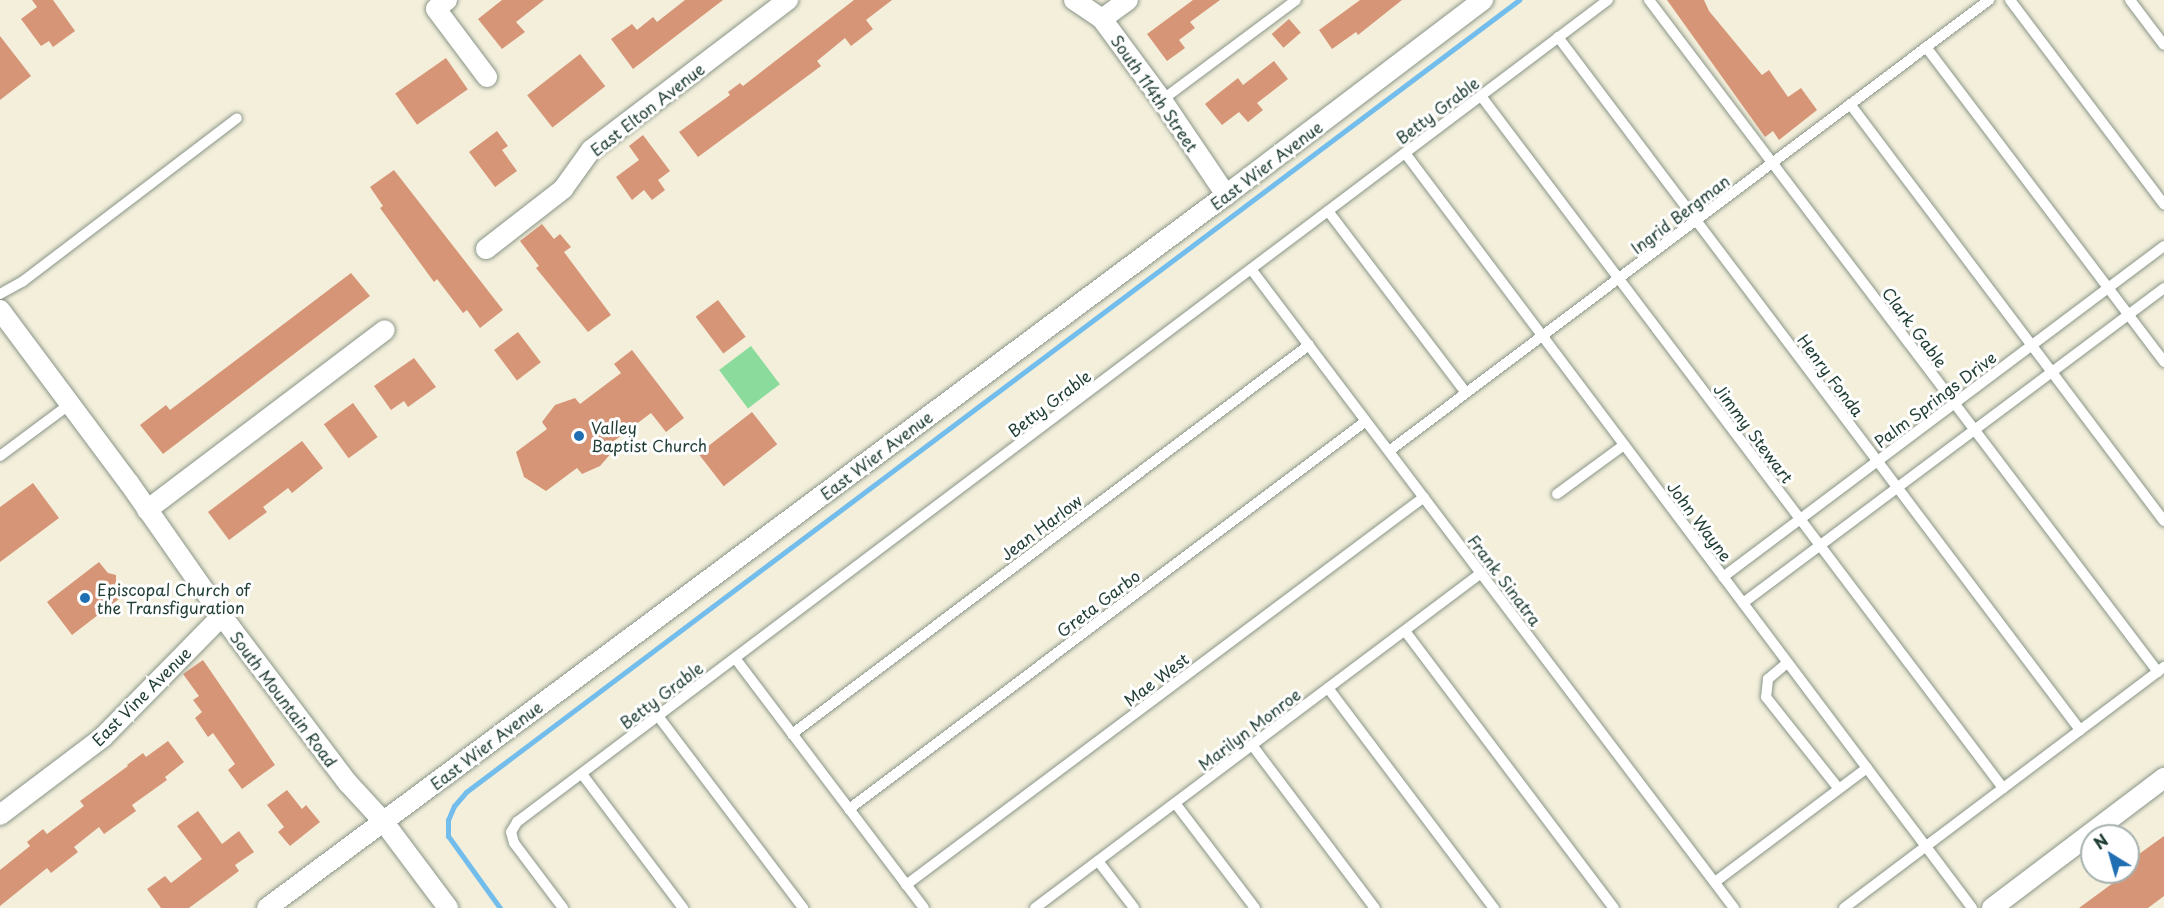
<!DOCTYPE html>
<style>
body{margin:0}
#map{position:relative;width:2164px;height:908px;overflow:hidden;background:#f3efdb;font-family:"Playpen Sans",sans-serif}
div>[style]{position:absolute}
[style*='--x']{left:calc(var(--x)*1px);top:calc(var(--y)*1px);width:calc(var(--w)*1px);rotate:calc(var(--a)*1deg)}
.green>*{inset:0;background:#8bdc9c;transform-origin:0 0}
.stream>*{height:5px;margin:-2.5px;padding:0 2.5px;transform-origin:2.5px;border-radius:2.5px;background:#73bdec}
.building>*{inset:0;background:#d79577;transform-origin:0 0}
.roads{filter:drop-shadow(0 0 2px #899688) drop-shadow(0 0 2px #899688)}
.lane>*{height:10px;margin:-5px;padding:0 5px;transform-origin:5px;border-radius:5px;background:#fff}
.street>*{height:20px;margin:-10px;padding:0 10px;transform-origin:10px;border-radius:10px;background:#fff}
.dots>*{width:16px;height:16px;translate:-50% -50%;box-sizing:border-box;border:3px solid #fff;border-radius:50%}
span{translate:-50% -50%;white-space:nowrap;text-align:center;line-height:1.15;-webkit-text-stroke:6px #fff;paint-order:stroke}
.street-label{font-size:16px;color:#1f3d34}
.poi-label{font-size:16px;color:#1f3d34}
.left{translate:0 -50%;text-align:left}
.north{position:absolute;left:2080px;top:824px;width:60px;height:60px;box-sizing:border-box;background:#fff;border:2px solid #a5b1ae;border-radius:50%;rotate:323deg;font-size:16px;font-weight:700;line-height:24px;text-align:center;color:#1f3d34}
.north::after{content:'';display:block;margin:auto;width:21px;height:27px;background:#1f6fb2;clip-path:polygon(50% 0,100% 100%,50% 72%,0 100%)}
</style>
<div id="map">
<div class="green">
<div style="left:751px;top:346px;width:48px;height:40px;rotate:53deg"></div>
</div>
<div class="stream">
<div style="--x:500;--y:908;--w:89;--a:-125.8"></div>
<div style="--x:448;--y:836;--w:16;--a:-90"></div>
<div style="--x:448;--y:820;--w:15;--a:-67"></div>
<div style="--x:454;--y:806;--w:18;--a:-49"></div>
<div style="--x:466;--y:792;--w:1318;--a:-36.95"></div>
</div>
<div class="building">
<div style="clip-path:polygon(32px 0,53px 0,75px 31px,53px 47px,49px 41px,41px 46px,21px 19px,37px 7px)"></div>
<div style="clip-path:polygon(502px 0,544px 0,516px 22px,525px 32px,502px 49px,478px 19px)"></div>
<div style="clip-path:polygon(685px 0,723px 0,633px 69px,611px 39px,632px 24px,637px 30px,653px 17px,657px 22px)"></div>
<div style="clip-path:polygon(854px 0,892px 0,866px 20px,873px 29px,851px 46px,845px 38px,817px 61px,821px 66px,698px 157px,679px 132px,730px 95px,728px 92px,740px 83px,743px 86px)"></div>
<div style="clip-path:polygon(1193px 0,1220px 0,1190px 22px,1195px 28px,1179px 40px,1185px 48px,1167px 61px,1147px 34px)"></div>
<div style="clip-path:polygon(1360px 0,1402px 0,1358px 35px,1356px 32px,1332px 49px,1319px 30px)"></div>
<div style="clip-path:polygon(1667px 0,1704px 0,1709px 11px,1762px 75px,1769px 70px,1788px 97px,1801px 88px,1817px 110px,1779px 140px,1773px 131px,1765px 137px)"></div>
<div style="left:1289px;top:19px;width:18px;height:23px;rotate:49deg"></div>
<div style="clip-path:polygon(0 36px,31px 76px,0 100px)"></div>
<div style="left:580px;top:54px;width:41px;height:67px;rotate:52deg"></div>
<div style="left:446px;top:58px;width:38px;height:62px;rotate:55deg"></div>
<div style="clip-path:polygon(1274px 61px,1288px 79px,1257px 103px,1263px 110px,1248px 122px,1239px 112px,1222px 125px,1205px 104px,1238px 78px,1243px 85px)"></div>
<div style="clip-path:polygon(497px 131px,508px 146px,502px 150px,517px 171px,495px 187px,469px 152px)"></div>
<div style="clip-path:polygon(643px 135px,670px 171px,658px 180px,665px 190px,652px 200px,644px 190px,632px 200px,616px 177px,639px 160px,629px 146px)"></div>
<div style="clip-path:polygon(394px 170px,503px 310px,480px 328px,467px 310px,463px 313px,437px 279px,434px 282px,380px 208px,383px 206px,370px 187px)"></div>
<div style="clip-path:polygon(542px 224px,554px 239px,560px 234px,571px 247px,564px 252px,611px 315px,588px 332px,536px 268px,539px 266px,520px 241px)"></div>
<div style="clip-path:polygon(351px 273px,370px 296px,163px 454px,140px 425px,166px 405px,170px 410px)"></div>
<div style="left:718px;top:300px;width:46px;height:28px;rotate:53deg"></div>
<div style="left:518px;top:332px;width:38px;height:30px;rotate:53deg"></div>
<div style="clip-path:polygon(632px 350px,684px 418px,666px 432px,651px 413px,610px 444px,614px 450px,600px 466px,582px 474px,577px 468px,546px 491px,524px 477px,516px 452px,547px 429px,542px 422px,555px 405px,575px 398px,580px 404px,621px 373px,614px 364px)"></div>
<div style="clip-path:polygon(414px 358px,436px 387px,408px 407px,404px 401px,391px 410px,374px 386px)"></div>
<div style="left:353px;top:403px;width:42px;height:36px;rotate:54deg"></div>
<div style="left:752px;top:412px;width:41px;height:68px;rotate:52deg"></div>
<div style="clip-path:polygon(302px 441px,323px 468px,292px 493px,288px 488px,263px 507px,267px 512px,229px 540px,208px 512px)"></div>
<div style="clip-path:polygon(33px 483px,59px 518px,0 562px,0 507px)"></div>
<div style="clip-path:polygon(99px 562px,108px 573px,116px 575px,116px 585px,124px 595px,72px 635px,47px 602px)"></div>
<div style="clip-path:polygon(203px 660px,275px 765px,242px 789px,228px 770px,235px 764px,213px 733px,208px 737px,195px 718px,202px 712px,193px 700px,199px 696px,183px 674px)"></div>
<div style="clip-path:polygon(168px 741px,184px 762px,165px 777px,167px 780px,132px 805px,136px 811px,104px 834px,99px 827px,74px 847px,78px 852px,51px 873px,47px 868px,0 906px,0 870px,30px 846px,27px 842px,43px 829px,47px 834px,84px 806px,80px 801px,128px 766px,127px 765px,143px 753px,146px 757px)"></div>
<div style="clip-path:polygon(287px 790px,302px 809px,306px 805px,320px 822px,290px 846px,278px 832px,284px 827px,267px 805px)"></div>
<div style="clip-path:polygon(198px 811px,222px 844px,239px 831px,254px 852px,235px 865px,239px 871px,189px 908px,161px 908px,147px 889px,165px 876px,171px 883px,202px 859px,177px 826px)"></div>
<div style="clip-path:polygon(2164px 836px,2164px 896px,2148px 908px,2079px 908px,2128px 872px,2128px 862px)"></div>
</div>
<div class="roads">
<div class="lane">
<div style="--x:1649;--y:0;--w:843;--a:52.86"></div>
<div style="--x:2010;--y:0;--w:256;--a:53"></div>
<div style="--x:2130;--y:0;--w:56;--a:52.9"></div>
<div style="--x:1558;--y:37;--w:868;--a:53.01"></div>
<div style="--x:1926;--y:47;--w:395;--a:52.9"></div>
<div style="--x:1481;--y:96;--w:867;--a:52.97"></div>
<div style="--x:1162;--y:100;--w:167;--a:-36.7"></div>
<div style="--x:1850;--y:104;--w:522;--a:53.02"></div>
<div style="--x:1405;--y:153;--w:944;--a:53.09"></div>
<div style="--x:1328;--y:211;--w:228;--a:52.8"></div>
<div style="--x:1251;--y:269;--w:801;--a:52.92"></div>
<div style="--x:0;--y:294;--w:25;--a:-29"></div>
<div style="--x:22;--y:282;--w:270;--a:-37.3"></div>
<div style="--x:1389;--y:451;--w:751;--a:-36.93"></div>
<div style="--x:0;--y:456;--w:87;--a:-36.6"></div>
<div style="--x:1557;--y:494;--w:83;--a:-36.2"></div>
<div style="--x:1723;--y:577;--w:551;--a:-36.89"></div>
<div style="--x:1743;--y:603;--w:526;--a:-36.8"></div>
<div style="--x:1405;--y:631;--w:347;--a:53"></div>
<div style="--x:735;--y:658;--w:313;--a:52.9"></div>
<div style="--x:1787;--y:663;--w:25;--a:140"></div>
<div style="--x:1768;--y:679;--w:18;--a:96"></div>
<div style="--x:1766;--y:697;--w:117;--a:51.6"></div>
<div style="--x:1328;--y:688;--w:276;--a:53"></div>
<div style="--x:658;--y:716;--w:241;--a:52.9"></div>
<div style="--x:792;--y:734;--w:647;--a:-36.96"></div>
<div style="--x:1252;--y:745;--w:204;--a:53"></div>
<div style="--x:582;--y:774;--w:168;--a:53"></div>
<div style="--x:1175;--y:803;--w:132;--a:52.7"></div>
<div style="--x:849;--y:809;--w:646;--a:-36.89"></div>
<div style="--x:1098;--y:861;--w:59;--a:52.5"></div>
<div style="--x:1715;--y:882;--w:190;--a:-36.9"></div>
<div style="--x:906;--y:885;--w:647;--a:-36.83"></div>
<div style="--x:563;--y:908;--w:81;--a:-127"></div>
<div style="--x:514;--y:843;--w:11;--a:-105"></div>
<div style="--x:511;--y:832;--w:12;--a:-59"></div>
<div style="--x:517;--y:822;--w:1366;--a:-37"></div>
<div style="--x:1035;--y:908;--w:558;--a:-36.91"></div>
<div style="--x:1844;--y:908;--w:401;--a:-37"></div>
</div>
<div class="street">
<div style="--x:447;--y:0;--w:14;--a:141"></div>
<div style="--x:436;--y:9;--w:85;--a:53.1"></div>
<div style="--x:1074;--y:0;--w:34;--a:34"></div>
<div style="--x:1102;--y:19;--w:101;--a:53.5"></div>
<div style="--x:1162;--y:100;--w:115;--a:56"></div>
<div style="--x:1102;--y:19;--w:32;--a:-36"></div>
<div style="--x:486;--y:249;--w:98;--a:-37.9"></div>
<div style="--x:563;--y:189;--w:48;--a:-54.3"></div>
<div style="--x:591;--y:150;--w:248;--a:-37.3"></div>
<div style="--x:0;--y:310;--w:216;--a:53.3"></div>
<div style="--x:129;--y:483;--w:162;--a:55"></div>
<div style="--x:222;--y:616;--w:209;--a:53"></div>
<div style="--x:348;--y:783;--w:52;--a:47.4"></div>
<div style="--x:383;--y:821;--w:109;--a:53.2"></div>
<div style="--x:147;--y:510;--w:298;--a:-37.1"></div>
<div style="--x:0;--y:815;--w:129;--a:-37.1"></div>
<div style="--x:103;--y:737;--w:170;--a:-45.5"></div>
<div style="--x:267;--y:908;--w:1195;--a:-36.63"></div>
<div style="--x:1226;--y:195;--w:323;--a:-37.2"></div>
<div style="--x:1992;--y:908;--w:216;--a:-37.1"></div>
</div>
</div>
<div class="dots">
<div style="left:579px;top:436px;background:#1f6fb2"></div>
<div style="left:85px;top:598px;background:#1f6fb2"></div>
</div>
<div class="street-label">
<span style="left:1155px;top:93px;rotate:55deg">South 114th Street</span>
<span style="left:647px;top:109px;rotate:-38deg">East Elton Avenue</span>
<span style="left:1437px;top:110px;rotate:-37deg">Betty Grable</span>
<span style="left:1266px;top:165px;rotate:-37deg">East Wier Avenue</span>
<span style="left:1680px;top:214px;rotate:-37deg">Ingrid Bergman</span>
<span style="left:1915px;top:327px;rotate:53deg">Clark Gable</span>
<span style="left:1831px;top:375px;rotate:53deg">Henry Fonda</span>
<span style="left:1935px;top:399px;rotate:-37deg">Palm Springs Drive</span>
<span style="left:1049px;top:403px;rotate:-37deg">Betty Grable</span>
<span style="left:1754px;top:433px;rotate:53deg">Jimmy Stewart</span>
<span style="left:876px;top:455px;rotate:-37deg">East Wier Avenue</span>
<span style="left:1700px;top:521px;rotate:53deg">John Wayne</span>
<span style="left:1041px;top:527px;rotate:-37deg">Jean Harlow</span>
<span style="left:1505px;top:580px;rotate:53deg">Frank Sinatra</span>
<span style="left:1098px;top:603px;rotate:-37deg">Greta Garbo</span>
<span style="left:1156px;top:679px;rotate:-37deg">Mae West</span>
<span style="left:661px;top:695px;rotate:-37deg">Betty Grable</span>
<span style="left:141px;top:696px;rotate:-45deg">East Vine Avenue</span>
<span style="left:284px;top:699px;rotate:53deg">South Mountain Road</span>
<span style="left:1249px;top:729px;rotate:-37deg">Marilyn Monroe</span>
<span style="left:486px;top:745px;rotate:-37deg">East Wier Avenue</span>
</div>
<div class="poi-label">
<span class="left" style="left:591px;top:436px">Valley<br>Baptist Church</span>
<span class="left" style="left:97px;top:598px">Episcopal Church of<br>the Transfiguration</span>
</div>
<div class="north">N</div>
</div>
